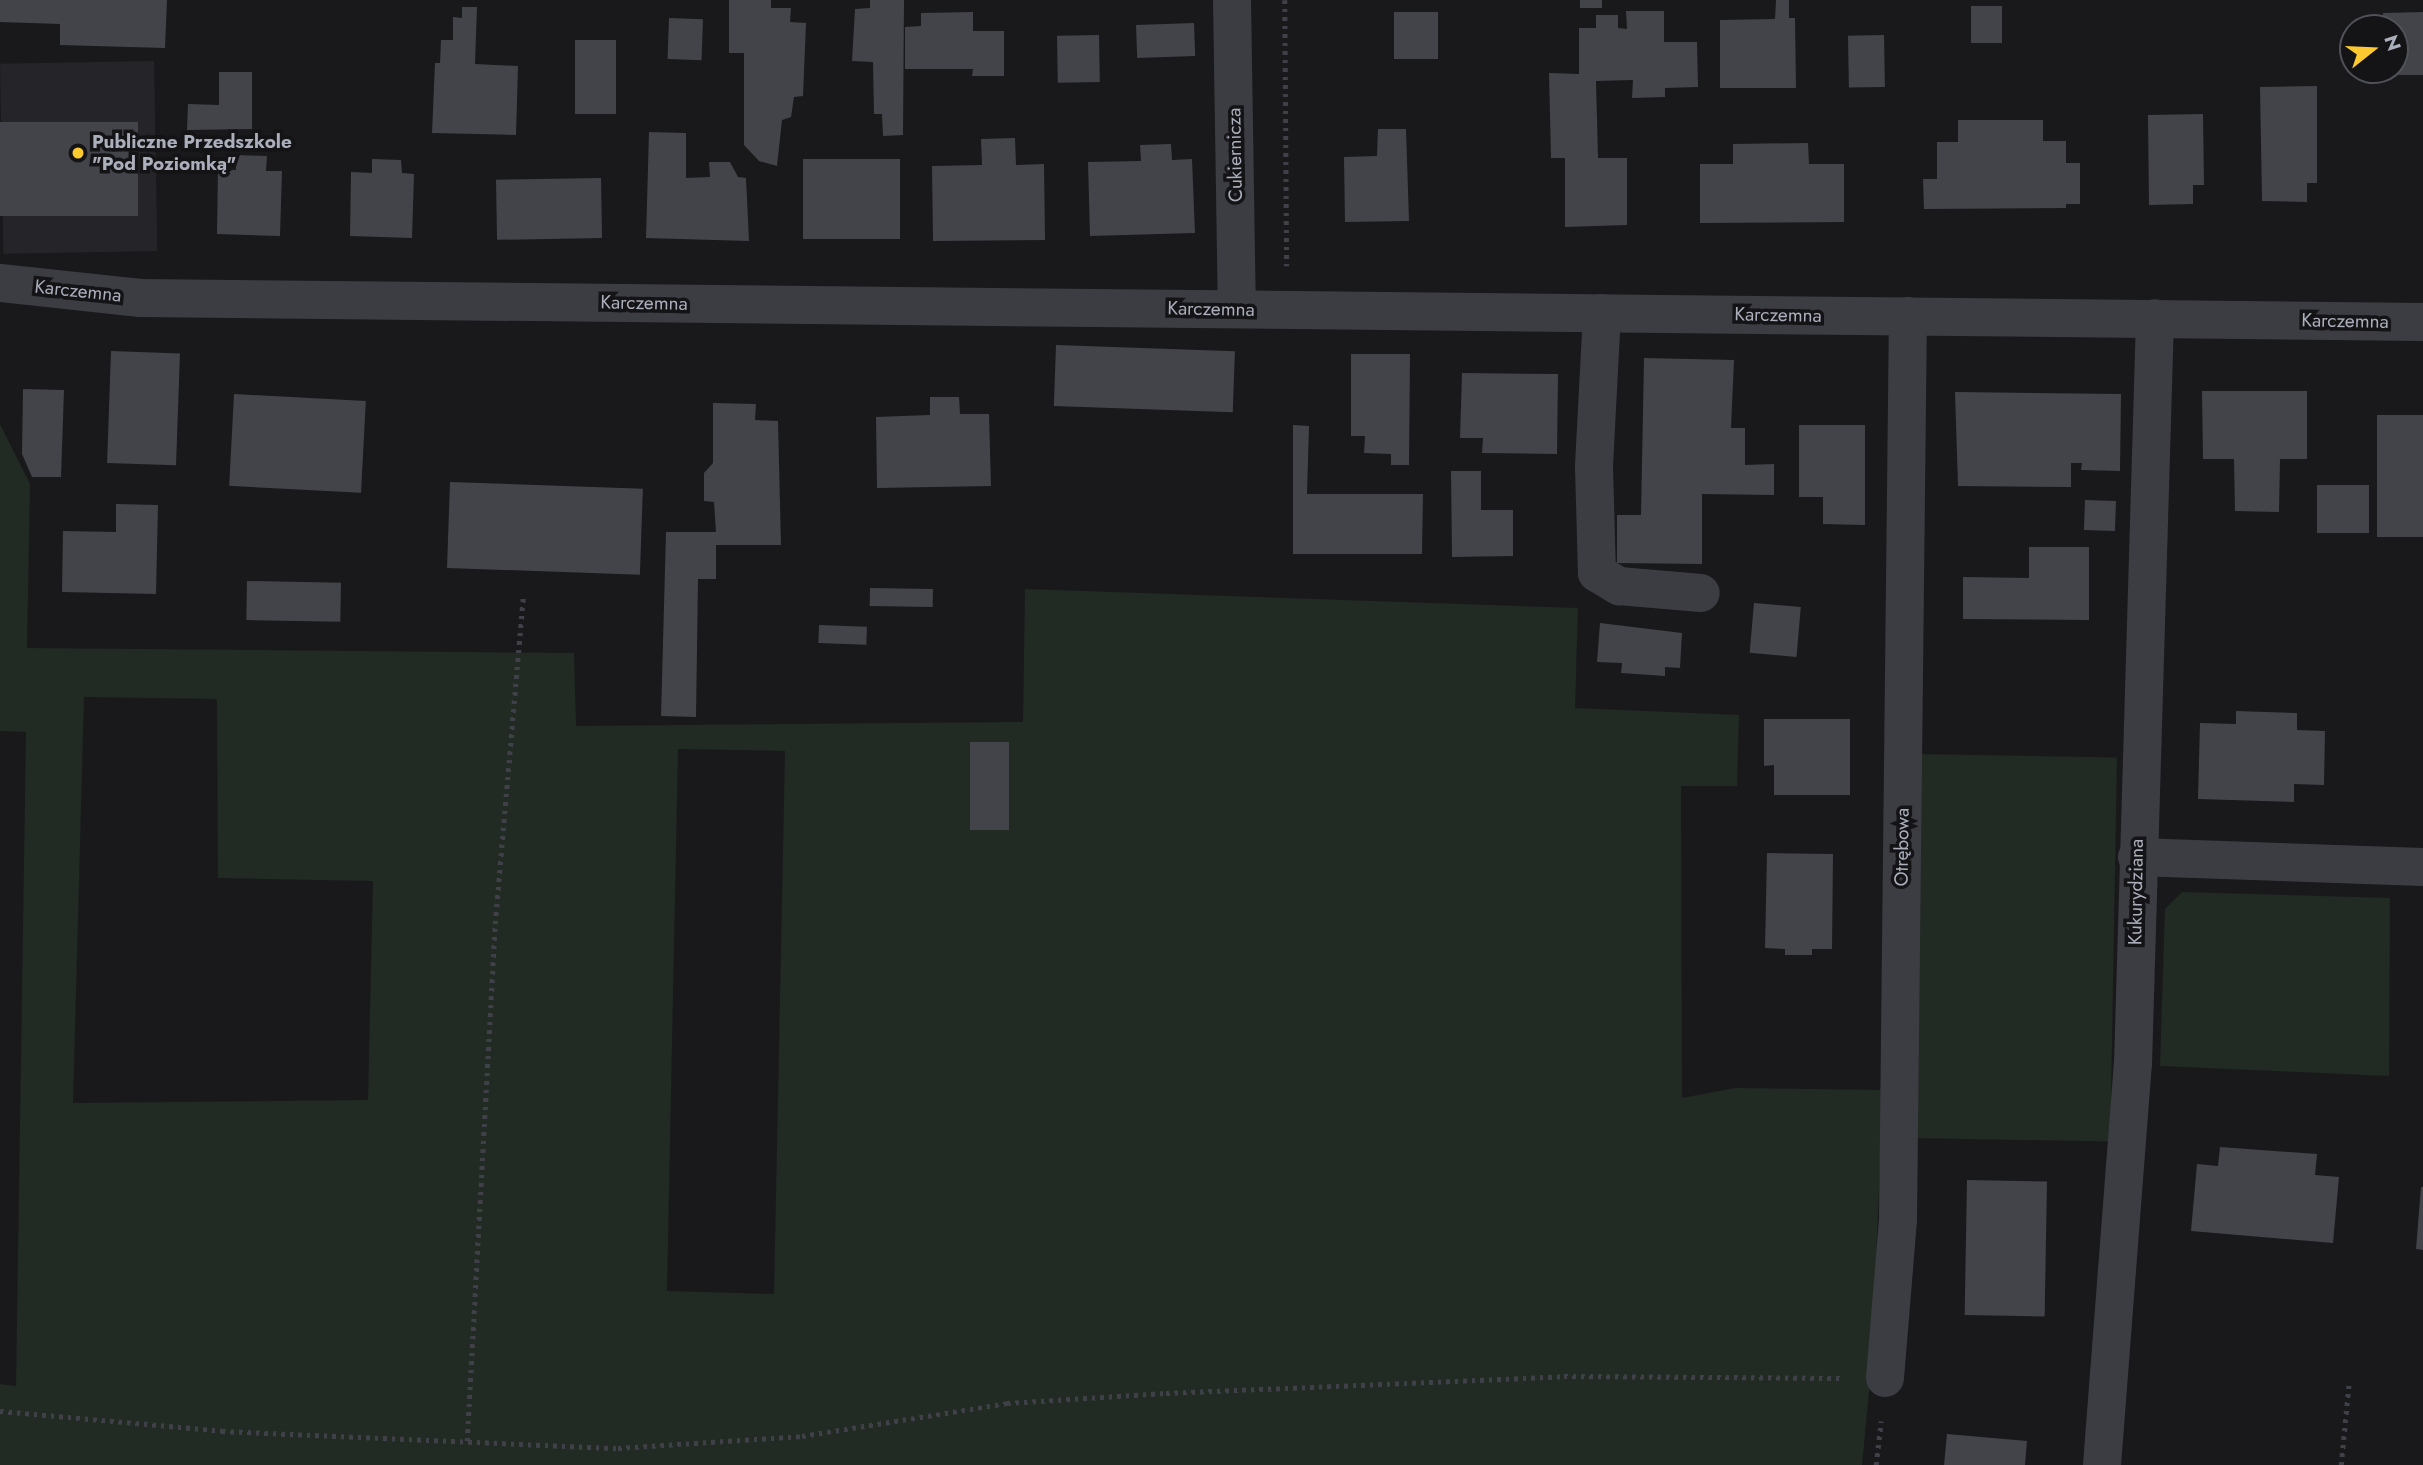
<!DOCTYPE html>
<meta charset="utf-8">
<style>
body{margin:0}
#map{position:relative;width:2423px;height:1465px;overflow:hidden;background:#19191c;font-family:Jost,sans-serif}
div>[style]{position:absolute}
[style*='--x']{left:calc(var(--x)*1px);top:calc(var(--y)*1px);width:calc(var(--w)*1px);rotate:calc(var(--a)*1deg)}
.built>*{inset:0;background:#252529;transform-origin:0 0}
.green>*{inset:0;background:#212a23;transform-origin:0 0}
.building>*{inset:0;background:#434449;transform-origin:0 0}
.path>*{height:4.5px;margin-top:-2.25px;transform-origin:0;background:repeating-linear-gradient(90deg,#404148 0 3.5px,transparent 0 8.5px)}
.minor>*{height:38px;margin:-19px;padding:0 19px;transform-origin:19px;border-radius:19px;background:#3c3c43}
.dots>*{width:19px;height:19px;translate:-50% -50%;box-sizing:border-box;border:4px solid #141417;border-radius:50%}
span{translate:-50% -50%;white-space:nowrap;text-align:center;line-height:1.15;-webkit-text-stroke:7px #141417;paint-order:stroke}
.poi-label{font-size:19px;color:#abafbc;font-weight:700}
.left{translate:0 -50%;text-align:left}
.street-label{font-size:19px;color:#abafbc}
.north{position:absolute;left:2339px;top:14px;width:70px;height:70px;box-sizing:border-box;background:#141417;border:2px solid #505259;border-radius:50%;rotate:72deg;font-size:19px;font-weight:700;line-height:28px;text-align:center;color:#abafbc}
.north::after{content:'';display:block;margin:auto;width:24px;height:32px;background:#fcca30;clip-path:polygon(50% 0,100% 100%,50% 72%,0 100%)}
</style>
<div id="map">
<div class="built">
<div style="left:154px;top:61px;width:190px;height:154px;rotate:89deg"></div>
</div>
<div class="green">
<div style="clip-path:polygon(evenodd,0 424px,30px 484px,27px 648px,574px 653px,576px 726px,1023px 722px,1025px 589px,1578px 608px,1575px 708px,1739px 715px,1737px 786px,1681px 786px,1682px 1098px,1735px 1088px,1883px 1090px,1872px 1361px,1862px 1465px,0 1465px,0 1384px,16px 1386px,26px 732px,0 731px,0 424px,84px 697px,217px 699px,218px 878px,373px 881px,368px 1100px,73px 1103px,84px 697px,0 424px,678px 749px,785px 751px,774px 1294px,667px 1291px,678px 749px)"></div>
<div style="left:1915px;top:754px;width:202px;height:384px;rotate:1deg"></div>
<div style="clip-path:polygon(2182px 892px,2390px 898px,2389px 1076px,2160px 1066px,2165px 909px)"></div>
</div>
<div class="building">
<div style="clip-path:polygon(0 0,167px 0,165px 48px,60px 45px,60px 24px,0 22px)"></div>
<div style="clip-path:polygon(729px 0,771px 0,771px 8px,791px 8px,790px 22px,806px 23px,803px 96px,794px 97px,791px 117px,782px 120px,777px 166px,759px 161px,744px 145px,744px 53px,729px 53px)"></div>
<div style="clip-path:polygon(870px 0,904px 0,903px 135px,883px 136px,882px 114px,874px 114px,873px 62px,852px 61px,855px 9px,870px 8px)"></div>
<div style="left:1580px;top:0;width:22px;height:8px"></div>
<div style="clip-path:polygon(1776px 0,1789px 0,1789px 18px,1795px 18px,1796px 88px,1720px 88px,1720px 20px,1775px 19px)"></div>
<div style="left:1971px;top:6px;width:31px;height:37px"></div>
<div style="clip-path:polygon(462px 7px,477px 7px,475px 64px,518px 66px,516px 135px,432px 133px,435px 63px,440px 63px,441px 40px,453px 40px,453px 17px,462px 18px)"></div>
<div style="clip-path:polygon(1626px 11px,1664px 11px,1664px 42px,1697px 42px,1698px 87px,1665px 88px,1665px 97px,1632px 98px,1633px 80px,1596px 81px,1598px 158px,1627px 158px,1627px 225px,1565px 227px,1565px 158px,1551px 158px,1549px 73px,1579px 74px,1579px 28px,1596px 28px,1596px 15px,1618px 15px,1618px 28px,1627px 29px)"></div>
<div style="clip-path:polygon(973px 12px,973px 31px,1004px 31px,1004px 76px,972px 76px,973px 69px,905px 69px,905px 27px,921px 26px,921px 13px)"></div>
<div style="left:1438px;top:12px;width:47px;height:44px;rotate:90deg"></div>
<div style="clip-path:polygon(2423px 12px,2423px 75px,2383px 75px,2383px 70px,2395px 70px,2395px 28px,2383px 28px,2383px 13px)"></div>
<div style="left:669px;top:18px;width:34px;height:41px;rotate:2deg"></div>
<div style="left:1194px;top:23px;width:33px;height:58px;rotate:88deg"></div>
<div style="left:1099px;top:35px;width:47px;height:42px;rotate:89deg"></div>
<div style="left:1884px;top:35px;width:52px;height:36px;rotate:89deg"></div>
<div style="left:575px;top:40px;width:41px;height:74px"></div>
<div style="clip-path:polygon(219px 72px,252px 72px,252px 129px,187px 130px,188px 104px,219px 105px)"></div>
<div style="clip-path:polygon(2317px 86px,2317px 183px,2307px 183px,2307px 202px,2262px 201px,2260px 87px)"></div>
<div style="clip-path:polygon(2203px 114px,2204px 185px,2193px 185px,2193px 204px,2149px 205px,2148px 115px)"></div>
<div style="clip-path:polygon(1958px 120px,2043px 120px,2043px 141px,2066px 141px,2066px 163px,2080px 163px,2080px 204px,2066px 204px,2066px 208px,1924px 209px,1923px 179px,1937px 179px,1937px 142px,1958px 142px)"></div>
<div style="left:0;top:122px;width:138px;height:94px"></div>
<div style="clip-path:polygon(1378px 129px,1406px 129px,1409px 221px,1345px 222px,1344px 157px,1377px 156px)"></div>
<div style="clip-path:polygon(649px 132px,686px 133px,686px 178px,710px 177px,709px 162px,730px 162px,738px 177px,746px 178px,749px 241px,646px 238px)"></div>
<div style="clip-path:polygon(1015px 138px,1016px 165px,1044px 164px,1045px 240px,933px 241px,932px 166px,982px 165px,981px 139px)"></div>
<div style="clip-path:polygon(1808px 143px,1809px 164px,1844px 164px,1844px 222px,1700px 223px,1700px 164px,1733px 164px,1733px 144px)"></div>
<div style="clip-path:polygon(1171px 144px,1172px 160px,1192px 159px,1195px 233px,1090px 236px,1088px 162px,1141px 161px,1140px 145px)"></div>
<div style="clip-path:polygon(236px 155px,267px 156px,266px 171px,282px 171px,280px 236px,217px 234px,218px 169px,236px 170px)"></div>
<div style="clip-path:polygon(372px 159px,401px 160px,402px 173px,414px 174px,412px 238px,350px 236px,351px 172px,372px 173px)"></div>
<div style="left:803px;top:159px;width:97px;height:80px"></div>
<div style="left:601px;top:178px;width:60px;height:105px;rotate:89deg"></div>
<div style="left:1056px;top:345px;width:179px;height:61px;rotate:2deg"></div>
<div style="left:111px;top:351px;width:69px;height:112px;rotate:2deg"></div>
<div style="clip-path:polygon(1351px 354px,1410px 354px,1409px 465px,1391px 465px,1391px 454px,1364px 453px,1365px 436px,1351px 436px)"></div>
<div style="clip-path:polygon(1644px 358px,1734px 360px,1731px 428px,1745px 428px,1745px 465px,1774px 464px,1774px 495px,1702px 494px,1702px 564px,1617px 563px,1617px 515px,1641px 515px)"></div>
<div style="clip-path:polygon(1462px 373px,1558px 374px,1557px 454px,1482px 453px,1483px 438px,1460px 438px)"></div>
<div style="clip-path:polygon(23px 389px,64px 390px,61px 477px,32px 477px,22px 454px)"></div>
<div style="clip-path:polygon(2202px 391px,2307px 391px,2307px 459px,2280px 459px,2279px 512px,2235px 511px,2234px 459px,2203px 459px)"></div>
<div style="clip-path:polygon(1955px 392px,2121px 394px,2120px 471px,2081px 470px,2082px 463px,2071px 463px,2071px 487px,1958px 486px)"></div>
<div style="left:234px;top:394px;width:132px;height:92px;rotate:3deg"></div>
<div style="clip-path:polygon(930px 397px,959px 397px,960px 414px,989px 414px,991px 486px,877px 488px,876px 417px,930px 415px)"></div>
<div style="clip-path:polygon(713px 403px,756px 404px,755px 420px,778px 421px,781px 545px,716px 545px,716px 579px,698px 579px,696px 717px,661px 716px,666px 532px,716px 532px,714px 502px,704px 501px,704px 473px,713px 463px)"></div>
<div style="left:2377px;top:415px;width:46px;height:122px"></div>
<div style="clip-path:polygon(1293px 425px,1309px 426px,1307px 494px,1423px 494px,1422px 554px,1293px 554px)"></div>
<div style="clip-path:polygon(1799px 425px,1865px 425px,1865px 525px,1823px 524px,1823px 497px,1799px 497px)"></div>
<div style="clip-path:polygon(1451px 471px,1481px 471px,1481px 510px,1513px 510px,1513px 556px,1452px 557px)"></div>
<div style="left:450px;top:482px;width:193px;height:86px;rotate:2deg"></div>
<div style="left:2317px;top:485px;width:52px;height:48px"></div>
<div style="left:2085px;top:500px;width:31px;height:30px;rotate:2deg"></div>
<div style="clip-path:polygon(116px 504px,158px 505px,156px 594px,62px 592px,63px 531px,116px 532px)"></div>
<div style="clip-path:polygon(2029px 547px,2089px 547px,2089px 620px,1963px 619px,1963px 577px,2029px 578px)"></div>
<div style="left:247px;top:581px;width:94px;height:39px;rotate:1deg"></div>
<div style="left:870px;top:588px;width:63px;height:18px;rotate:1deg"></div>
<div style="left:1754px;top:603px;width:47px;height:50px;rotate:5deg"></div>
<div style="clip-path:polygon(1600px 623px,1682px 633px,1680px 668px,1665px 667px,1665px 676px,1621px 673px,1622px 663px,1597px 662px)"></div>
<div style="left:819px;top:625px;width:48px;height:18px;rotate:2deg"></div>
<div style="clip-path:polygon(2236px 711px,2297px 713px,2297px 730px,2325px 731px,2324px 785px,2294px 784px,2294px 802px,2198px 799px,2200px 723px,2236px 724px)"></div>
<div style="clip-path:polygon(1764px 719px,1850px 719px,1850px 795px,1774px 795px,1774px 765px,1764px 766px)"></div>
<div style="left:1009px;top:742px;width:88px;height:39px;rotate:90deg"></div>
<div style="clip-path:polygon(1767px 853px,1833px 854px,1832px 949px,1812px 949px,1812px 955px,1785px 955px,1785px 949px,1765px 948px)"></div>
<div style="clip-path:polygon(2220px 1147px,2317px 1154px,2315px 1175px,2339px 1177px,2333px 1243px,2191px 1231px,2197px 1164px,2218px 1166px)"></div>
<div style="left:1967px;top:1180px;width:80px;height:135px;rotate:1deg"></div>
<div style="clip-path:polygon(2421px 1187px,2423px 1187px,2423px 1250px,2416px 1249px)"></div>
<div style="clip-path:polygon(1947px 1434px,2027px 1441px,2025px 1465px,1944px 1465px)"></div>
</div>
<div class="path">
<div style="--x:1285;--y:0;--w:266;--a:89.6"></div>
<div style="--x:0;--y:1411;--w:223;--a:5.1"></div>
<div style="--x:222;--y:1431;--w:396;--a:2.5"></div>
<div style="--x:618;--y:1448;--w:184;--a:-3.7"></div>
<div style="--x:802;--y:1436;--w:208;--a:-9.1"></div>
<div style="--x:1007;--y:1403;--w:159;--a:-3.6"></div>
<div style="--x:1166;--y:1393;--w:398;--a:-2.4"></div>
<div style="--x:1564;--y:1376;--w:278;--a:0.4"></div>
<div style="--x:467;--y:1441;--w:518;--a:-86.9"></div>
<div style="--x:495;--y:924;--w:327;--a:-85.1"></div>
<div style="--x:1876;--y:1465;--w:44;--a:-83.5"></div>
<div style="--x:2341;--y:1465;--w:83;--a:-84.5"></div>
</div>
<div class="minor">
<div style="--x:1232;--y:0;--w:309;--a:89.1"></div>
<div style="--x:0;--y:283;--w:141;--a:6.1"></div>
<div style="--x:140;--y:298;--w:2283;--a:0.6"></div>
<div style="--x:1602;--y:313;--w:154;--a:93"></div>
<div style="--x:1594;--y:467;--w:106;--a:88.4"></div>
<div style="--x:1597;--y:573;--w:26;--a:31"></div>
<div style="--x:1619;--y:586;--w:82;--a:4.9"></div>
<div style="--x:2137;--y:857;--w:286;--a:2"></div>
<div style="--x:1885;--y:1378;--w:160;--a:-85.3"></div>
<div style="--x:1898;--y:1219;--w:903;--a:-89.37"></div>
<div style="--x:2102;--y:1465;--w:402;--a:-85.6"></div>
<div style="--x:2133;--y:1064;--w:746;--a:-88.31"></div>
</div>
<div class="dots">
<div style="left:78px;top:153px;background:#fcca30"></div>
</div>
<div class="poi-label">
<span class="left" style="left:92px;top:153px">Publiczne Przedszkole<br>"Pod Poziomką"</span>
</div>
<div class="street-label">
<span style="left:1235px;top:155px;rotate:-91deg">Cukiernicza</span>
<span style="left:78px;top:291px;rotate:6deg">Karczemna</span>
<span style="left:644px;top:303px;rotate:1deg">Karczemna</span>
<span style="left:1211px;top:309px;rotate:1deg">Karczemna</span>
<span style="left:1778px;top:315px;rotate:1deg">Karczemna</span>
<span style="left:2345px;top:321px;rotate:1deg">Karczemna</span>
<span style="left:1902px;top:847px;rotate:-89deg">Otrębowa</span>
<span style="left:2136px;top:892px;rotate:-89deg">Kukurydziana</span>
</div>
<div class="north">N</div>
</div>
